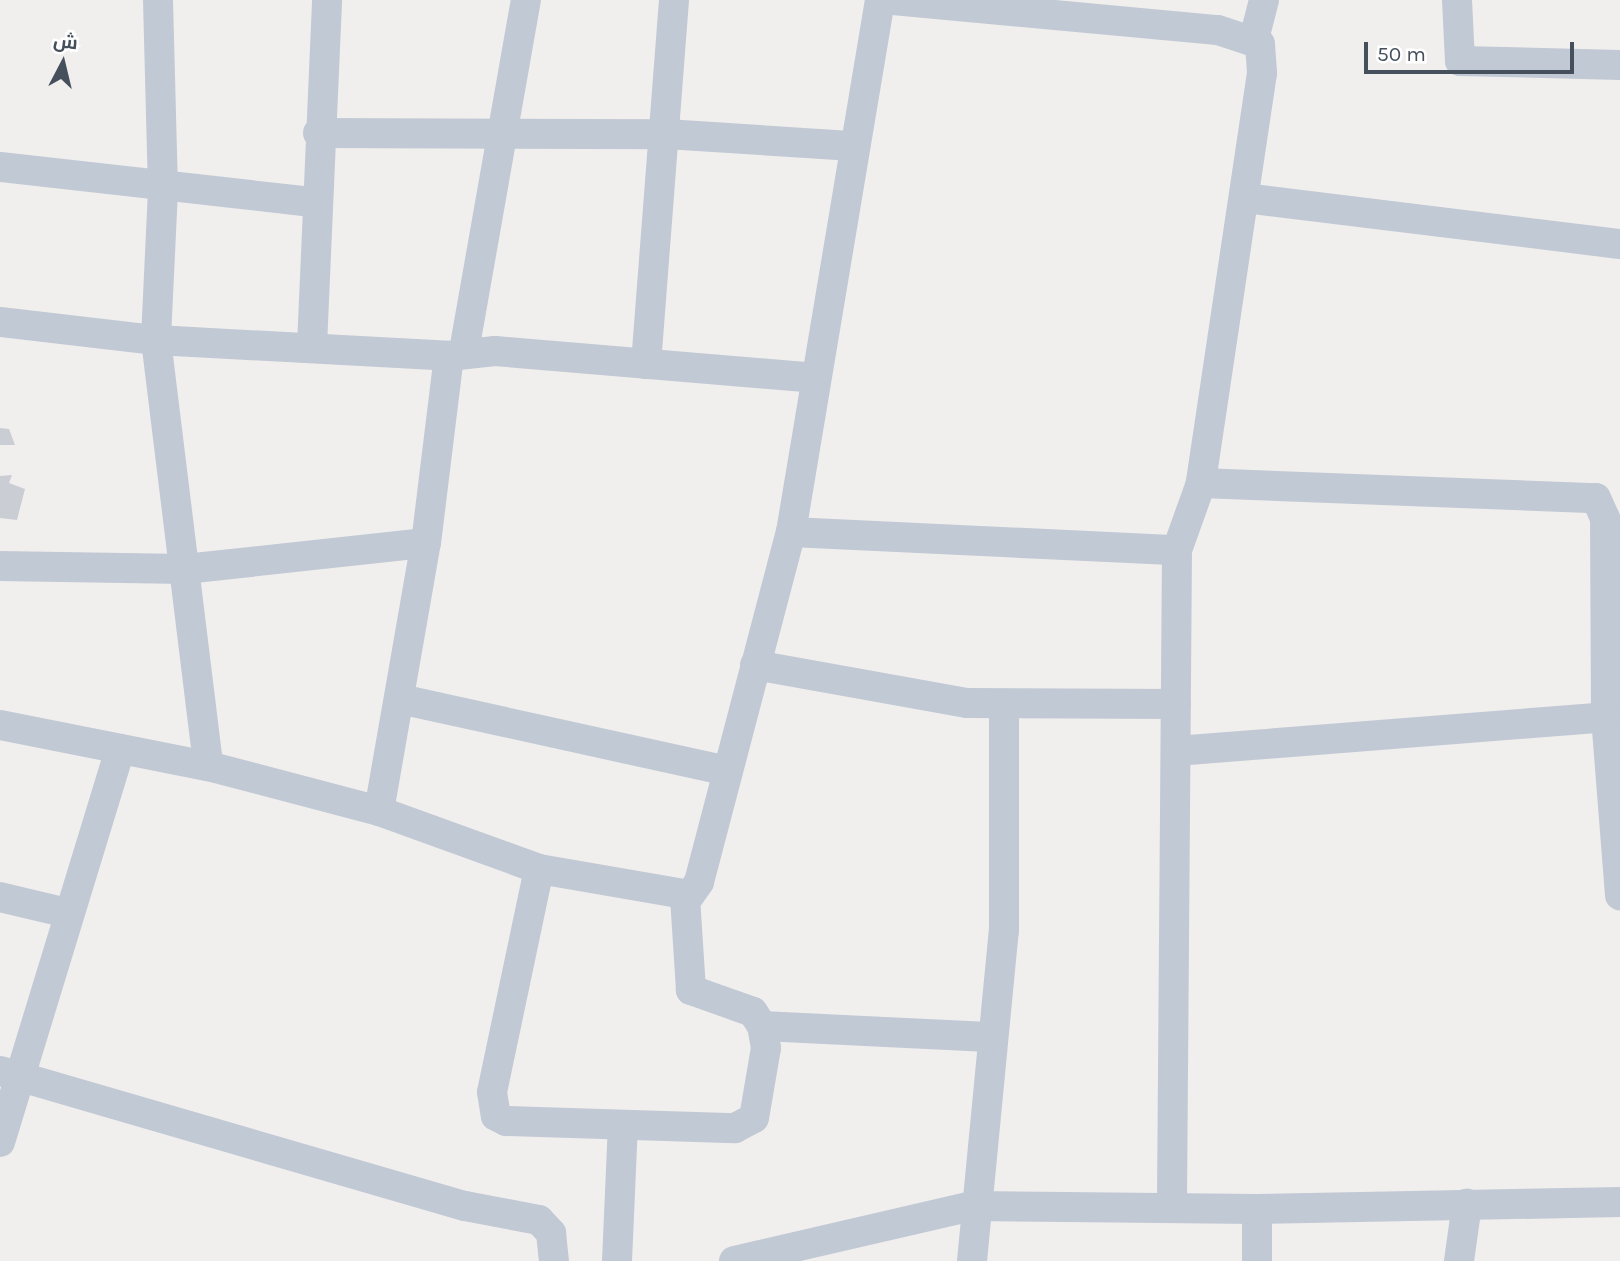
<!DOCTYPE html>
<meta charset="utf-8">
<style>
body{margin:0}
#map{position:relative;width:1620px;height:1261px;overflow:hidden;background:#f1eeee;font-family:Karla,Cairo,sans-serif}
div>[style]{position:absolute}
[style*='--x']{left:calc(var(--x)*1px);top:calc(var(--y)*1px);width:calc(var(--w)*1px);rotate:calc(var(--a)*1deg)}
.building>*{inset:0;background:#cacdd3}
.minor>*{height:30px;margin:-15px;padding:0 15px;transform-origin:15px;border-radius:15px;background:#c1c9d4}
span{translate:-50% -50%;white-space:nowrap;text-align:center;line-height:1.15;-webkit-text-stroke:7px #fff;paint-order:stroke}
.north{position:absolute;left:28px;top:28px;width:70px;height:70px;-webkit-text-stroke:5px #fff;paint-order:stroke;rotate:7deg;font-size:19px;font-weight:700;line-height:28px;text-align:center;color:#45505c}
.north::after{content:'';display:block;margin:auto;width:24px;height:32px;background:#45505c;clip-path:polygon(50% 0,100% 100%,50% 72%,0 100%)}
.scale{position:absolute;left:1364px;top:42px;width:210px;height:32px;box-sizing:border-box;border:4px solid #45505c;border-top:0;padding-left:9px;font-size:21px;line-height:24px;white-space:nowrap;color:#45505c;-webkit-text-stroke:5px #fff;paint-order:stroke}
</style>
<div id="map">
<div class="building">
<div style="clip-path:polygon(0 428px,9px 429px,15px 445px,0 445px)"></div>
<div style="clip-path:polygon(12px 475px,9px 483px,25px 489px,17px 520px,0 518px,0 476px)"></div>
</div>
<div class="minor">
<div style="--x:158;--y:0;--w:190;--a:88.5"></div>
<div style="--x:163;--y:190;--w:150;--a:92.7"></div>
<div style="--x:156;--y:340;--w:429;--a:83"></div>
<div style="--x:893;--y:0;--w:326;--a:5.3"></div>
<div style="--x:1218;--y:30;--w:44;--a:18.4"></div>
<div style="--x:1260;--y:44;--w:29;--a:86"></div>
<div style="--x:1262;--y:73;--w:415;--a:98.5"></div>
<div style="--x:1201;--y:483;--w:71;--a:109.7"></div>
<div style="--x:1177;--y:550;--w:655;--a:90.44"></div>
<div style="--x:1457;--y:0;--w:61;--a:87.2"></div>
<div style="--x:1460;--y:61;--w:160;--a:1.4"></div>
<div style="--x:1254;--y:39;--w:40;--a:-75.6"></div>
<div style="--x:318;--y:133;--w:348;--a:0.2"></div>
<div style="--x:666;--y:134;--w:188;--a:3.7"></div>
<div style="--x:0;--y:167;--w:316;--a:6.4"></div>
<div style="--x:1245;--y:198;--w:378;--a:7"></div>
<div style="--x:0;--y:322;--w:157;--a:6.6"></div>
<div style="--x:156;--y:340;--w:293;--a:3.1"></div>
<div style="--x:312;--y:346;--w:346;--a:-87.5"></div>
<div style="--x:464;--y:351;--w:356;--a:-80"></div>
<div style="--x:646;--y:364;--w:365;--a:-85.6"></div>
<div style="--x:1201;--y:483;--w:395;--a:2.2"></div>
<div style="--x:1596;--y:498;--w:22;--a:66"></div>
<div style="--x:1605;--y:518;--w:199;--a:89.7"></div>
<div style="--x:1606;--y:717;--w:179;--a:85.5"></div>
<div style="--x:791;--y:532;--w:386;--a:2.7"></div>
<div style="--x:0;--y:566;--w:185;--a:0.9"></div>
<div style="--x:185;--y:569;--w:242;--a:-6.2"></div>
<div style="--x:755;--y:665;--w:215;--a:10.2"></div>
<div style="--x:967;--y:703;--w:209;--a:0.3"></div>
<div style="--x:400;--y:699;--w:335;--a:12.4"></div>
<div style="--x:0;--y:725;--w:212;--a:11.2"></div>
<div style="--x:208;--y:766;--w:177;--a:14.7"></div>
<div style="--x:379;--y:811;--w:170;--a:19.9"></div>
<div style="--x:539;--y:869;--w:153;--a:9.8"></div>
<div style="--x:690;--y:895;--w:16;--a:-55"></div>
<div style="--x:699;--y:882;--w:362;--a:-75.3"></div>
<div style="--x:791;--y:532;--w:539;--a:-80.5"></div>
<div style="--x:1176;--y:751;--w:431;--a:-4.5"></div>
<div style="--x:379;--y:811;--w:272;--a:-80.1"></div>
<div style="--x:426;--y:543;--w:188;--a:-83"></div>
<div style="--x:449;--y:356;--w:46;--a:-6.2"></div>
<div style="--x:495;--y:351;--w:320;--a:4.8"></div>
<div style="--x:539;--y:869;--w:228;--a:101.9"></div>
<div style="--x:492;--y:1092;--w:24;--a:81"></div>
<div style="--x:496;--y:1116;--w:11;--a:27"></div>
<div style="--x:506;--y:1121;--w:229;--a:1.8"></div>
<div style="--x:735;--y:1128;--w:21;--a:-28"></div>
<div style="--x:754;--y:1118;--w:71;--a:-80.3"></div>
<div style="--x:766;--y:1048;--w:22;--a:-100"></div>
<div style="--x:762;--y:1026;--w:17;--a:-123"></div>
<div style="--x:753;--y:1012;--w:66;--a:-160.5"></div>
<div style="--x:691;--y:990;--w:92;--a:-93.7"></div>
<div style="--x:0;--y:897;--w:69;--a:13.4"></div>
<div style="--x:762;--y:1026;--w:227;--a:2.8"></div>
<div style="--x:0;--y:1071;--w:484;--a:16.2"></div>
<div style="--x:465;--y:1206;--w:75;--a:10.7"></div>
<div style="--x:539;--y:1220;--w:18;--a:47"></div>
<div style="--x:551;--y:1233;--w:28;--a:84"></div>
<div style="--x:0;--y:1142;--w:411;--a:-73"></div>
<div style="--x:1257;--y:1209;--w:52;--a:90"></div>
<div style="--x:617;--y:1261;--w:136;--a:-87.5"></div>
<div style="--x:734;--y:1261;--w:245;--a:-13"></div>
<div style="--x:973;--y:1206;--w:284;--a:0.6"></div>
<div style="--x:1257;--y:1209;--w:363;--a:-1.1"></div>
<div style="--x:972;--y:1261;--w:332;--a:-84.5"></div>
<div style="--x:1004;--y:931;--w:227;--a:-90"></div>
<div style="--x:1459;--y:1261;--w:58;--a:-82"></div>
</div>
<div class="north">ش</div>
<div class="scale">50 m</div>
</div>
